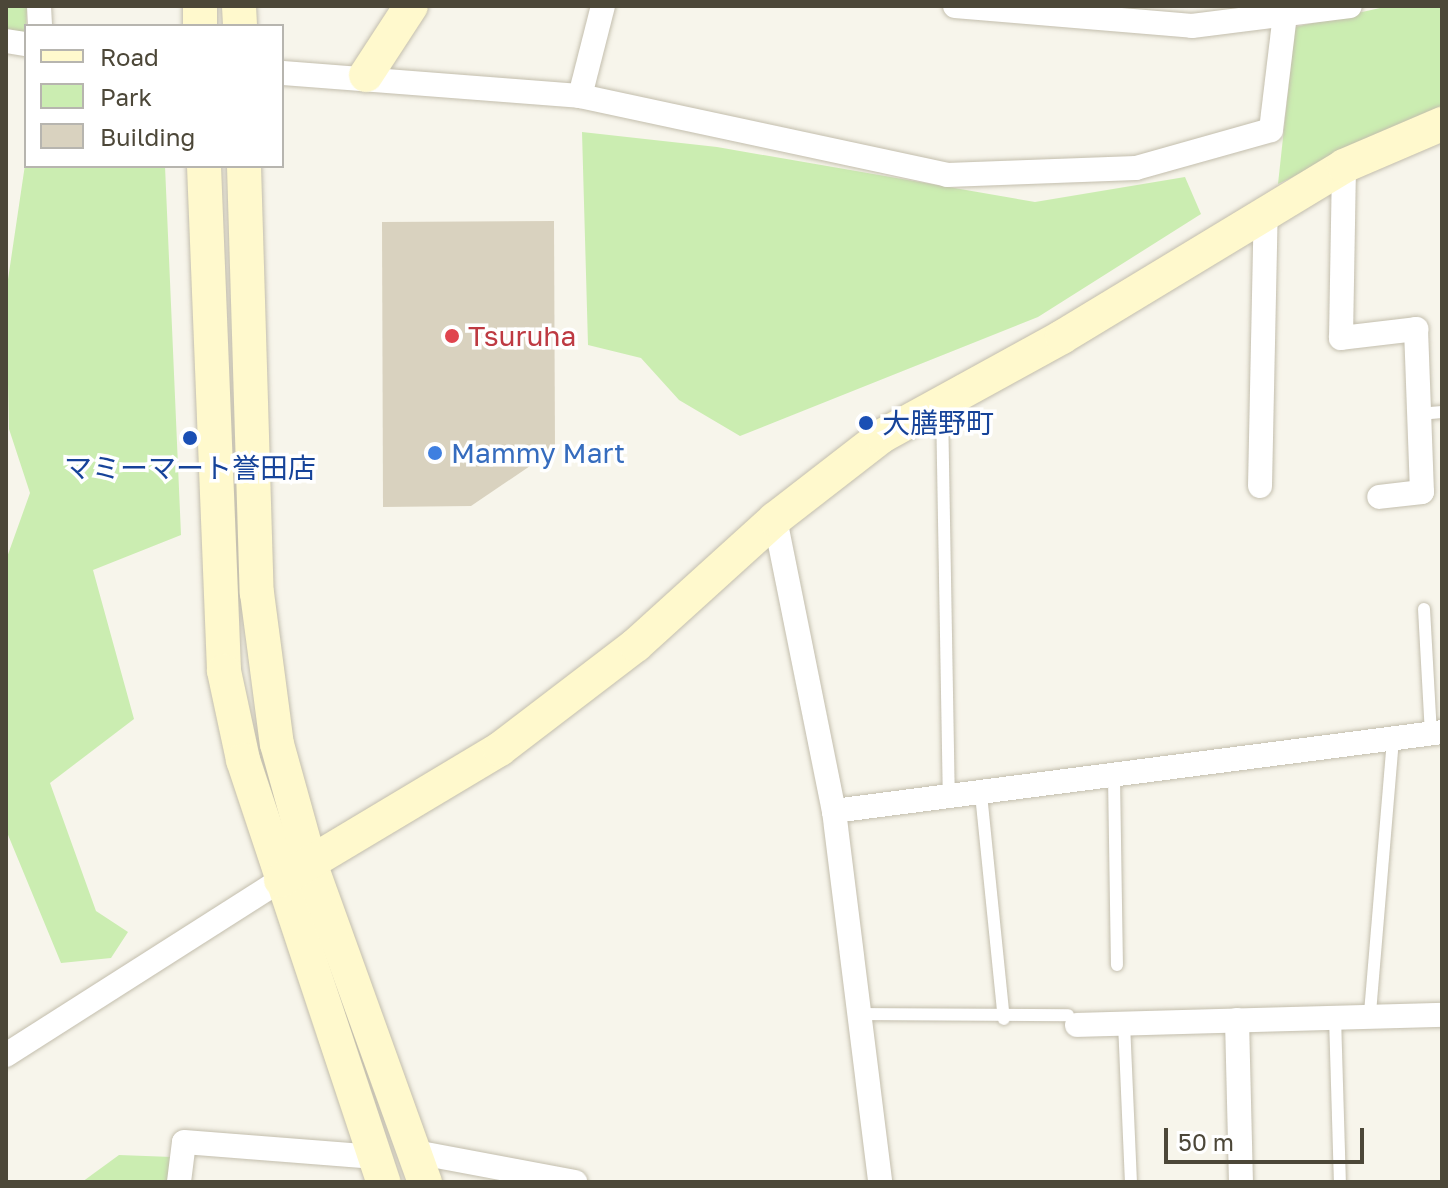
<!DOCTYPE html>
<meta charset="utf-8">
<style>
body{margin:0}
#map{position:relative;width:1448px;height:1188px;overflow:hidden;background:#f7f5eb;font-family:"Golos Text","Noto Sans JP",sans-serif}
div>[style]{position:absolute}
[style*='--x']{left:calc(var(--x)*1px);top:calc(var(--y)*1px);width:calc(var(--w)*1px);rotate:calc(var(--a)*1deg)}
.green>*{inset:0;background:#cbedb1}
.building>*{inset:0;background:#d9d2bf}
.roads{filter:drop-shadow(0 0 2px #c3bead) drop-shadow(0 0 2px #c3bead)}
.lane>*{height:12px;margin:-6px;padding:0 6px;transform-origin:6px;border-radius:6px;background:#fff}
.street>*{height:24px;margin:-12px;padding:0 12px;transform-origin:12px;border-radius:12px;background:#fff}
.secondary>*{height:34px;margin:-17px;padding:0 17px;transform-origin:17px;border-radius:17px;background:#fff9cd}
.dots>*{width:22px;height:22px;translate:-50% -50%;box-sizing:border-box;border:4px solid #fff;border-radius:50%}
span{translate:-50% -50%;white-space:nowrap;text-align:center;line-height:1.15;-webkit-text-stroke:7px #fff;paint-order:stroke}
.health-label{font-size:28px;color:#be3a42}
.left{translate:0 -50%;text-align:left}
.transit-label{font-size:28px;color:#164399}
.shop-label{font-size:28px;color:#366cbe}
.frame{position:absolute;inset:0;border:8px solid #4c4738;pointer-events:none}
.legend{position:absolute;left:24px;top:24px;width:260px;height:144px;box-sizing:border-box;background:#fff;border:2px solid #b7b5af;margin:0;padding:10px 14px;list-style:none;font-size:24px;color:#4c4738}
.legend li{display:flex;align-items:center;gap:16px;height:40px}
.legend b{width:40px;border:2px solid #b7b5af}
.scale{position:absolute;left:1164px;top:1128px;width:200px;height:36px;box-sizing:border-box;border:4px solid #4c4738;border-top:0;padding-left:10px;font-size:24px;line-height:28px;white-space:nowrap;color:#4c4738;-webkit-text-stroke:6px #fff;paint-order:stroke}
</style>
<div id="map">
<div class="green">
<div style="clip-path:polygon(6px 6px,27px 6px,26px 33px,6px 29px)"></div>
<div style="clip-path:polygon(1389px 6px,1442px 6px,1442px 107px,1278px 184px,1295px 27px)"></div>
<div style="clip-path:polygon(582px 132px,717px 147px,1035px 202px,1185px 177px,1201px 214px,1038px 317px,740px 436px,679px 400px,641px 358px,588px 345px)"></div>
<div style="clip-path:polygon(26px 158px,26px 166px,165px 166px,181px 535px,93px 570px,134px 719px,50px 783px,96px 911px,128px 932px,111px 958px,61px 963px,6px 830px,6px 560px,30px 493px,9px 429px,6px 293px)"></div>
<div style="clip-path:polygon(119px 1155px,172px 1157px,169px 1182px,82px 1182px)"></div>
</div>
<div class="building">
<div style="clip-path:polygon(554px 221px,555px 449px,471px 506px,383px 507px,382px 222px)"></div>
</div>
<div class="roads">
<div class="lane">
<div style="--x:942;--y:406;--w:392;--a:89"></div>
<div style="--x:1419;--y:414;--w:23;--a:-5"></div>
<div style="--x:1424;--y:609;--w:125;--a:86.8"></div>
<div style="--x:1114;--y:777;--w:188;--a:89.1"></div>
<div style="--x:981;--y:794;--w:226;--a:84.2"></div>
<div style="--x:1370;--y:1013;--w:274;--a:-85.2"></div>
<div style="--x:859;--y:1014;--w:209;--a:0.3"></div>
<div style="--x:1335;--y:1017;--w:165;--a:88.3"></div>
<div style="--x:1124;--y:1023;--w:159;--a:87.5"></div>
</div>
<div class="street">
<div style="--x:39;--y:6;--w:20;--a:87"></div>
<div style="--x:955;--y:6;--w:238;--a:4.8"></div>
<div style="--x:1192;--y:26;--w:159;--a:-7.2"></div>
<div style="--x:6;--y:41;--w:20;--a:9"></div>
<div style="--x:282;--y:73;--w:299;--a:4.4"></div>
<div style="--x:580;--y:96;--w:375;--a:12.1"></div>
<div style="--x:947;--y:175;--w:189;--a:-2.1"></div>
<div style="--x:1136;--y:168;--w:140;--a:-15.7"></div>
<div style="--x:1271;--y:130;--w:125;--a:-83.1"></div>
<div style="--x:580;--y:96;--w:93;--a:-75.7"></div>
<div style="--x:1344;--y:166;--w:172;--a:91"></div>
<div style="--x:1341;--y:338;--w:76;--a:-6.8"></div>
<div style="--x:1416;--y:329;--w:163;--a:87.9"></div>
<div style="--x:1422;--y:492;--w:43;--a:173.4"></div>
<div style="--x:1260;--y:486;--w:277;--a:-88.8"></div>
<div style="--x:775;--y:519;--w:298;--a:78.6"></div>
<div style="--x:834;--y:811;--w:374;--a:82.9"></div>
<div style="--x:834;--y:811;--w:613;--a:-7.4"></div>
<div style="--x:1237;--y:1020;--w:162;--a:88.6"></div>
<div style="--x:1077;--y:1025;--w:365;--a:-1.6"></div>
<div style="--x:6;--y:1055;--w:326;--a:-32.5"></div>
<div style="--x:415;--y:1152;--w:163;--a:10.6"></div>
<div style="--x:179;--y:1182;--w:40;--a:-82.9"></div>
<div style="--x:184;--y:1142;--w:192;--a:4.5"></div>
</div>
<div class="secondary">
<div style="--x:200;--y:6;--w:20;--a:90"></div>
<div style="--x:239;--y:6;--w:20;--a:87"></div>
<div style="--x:366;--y:75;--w:82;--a:-56.9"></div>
<div style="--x:204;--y:166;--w:505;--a:87.73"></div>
<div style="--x:224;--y:671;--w:91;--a:77.9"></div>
<div style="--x:243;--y:760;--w:445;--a:71.6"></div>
<div style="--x:244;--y:166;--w:427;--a:88.3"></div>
<div style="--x:257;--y:593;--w:152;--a:82.5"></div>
<div style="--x:277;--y:744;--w:123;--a:74.5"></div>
<div style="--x:310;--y:863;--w:339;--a:70.2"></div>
<div style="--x:281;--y:880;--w:255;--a:-30.9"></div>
<div style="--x:500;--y:749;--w:171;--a:-37.4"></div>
<div style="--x:636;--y:645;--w:188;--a:-42.2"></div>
<div style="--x:775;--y:519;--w:135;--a:-37.8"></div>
<div style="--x:882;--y:436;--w:205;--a:-28.8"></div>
<div style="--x:1062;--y:337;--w:330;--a:-31.2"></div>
<div style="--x:1344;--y:166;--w:107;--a:-23.2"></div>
</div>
</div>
<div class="dots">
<div style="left:452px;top:336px;background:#e0444e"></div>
<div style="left:866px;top:423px;background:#1a4fb4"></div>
<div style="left:190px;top:438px;background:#1a4fb4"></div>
<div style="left:435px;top:453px;background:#3f7fe0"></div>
</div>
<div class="health-label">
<span class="left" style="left:468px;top:336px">Tsuruha</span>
</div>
<div class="transit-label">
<span class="left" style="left:882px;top:423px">大膳野町</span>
<span style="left:190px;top:468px">マミーマート誉田店</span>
</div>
<div class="shop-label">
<span class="left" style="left:451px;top:453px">Mammy Mart</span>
</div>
<div class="frame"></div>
<ul class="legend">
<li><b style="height:10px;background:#fff9cd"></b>Road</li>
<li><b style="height:22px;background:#cbedb1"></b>Park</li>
<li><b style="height:22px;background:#d9d2bf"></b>Building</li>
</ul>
<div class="scale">50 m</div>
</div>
